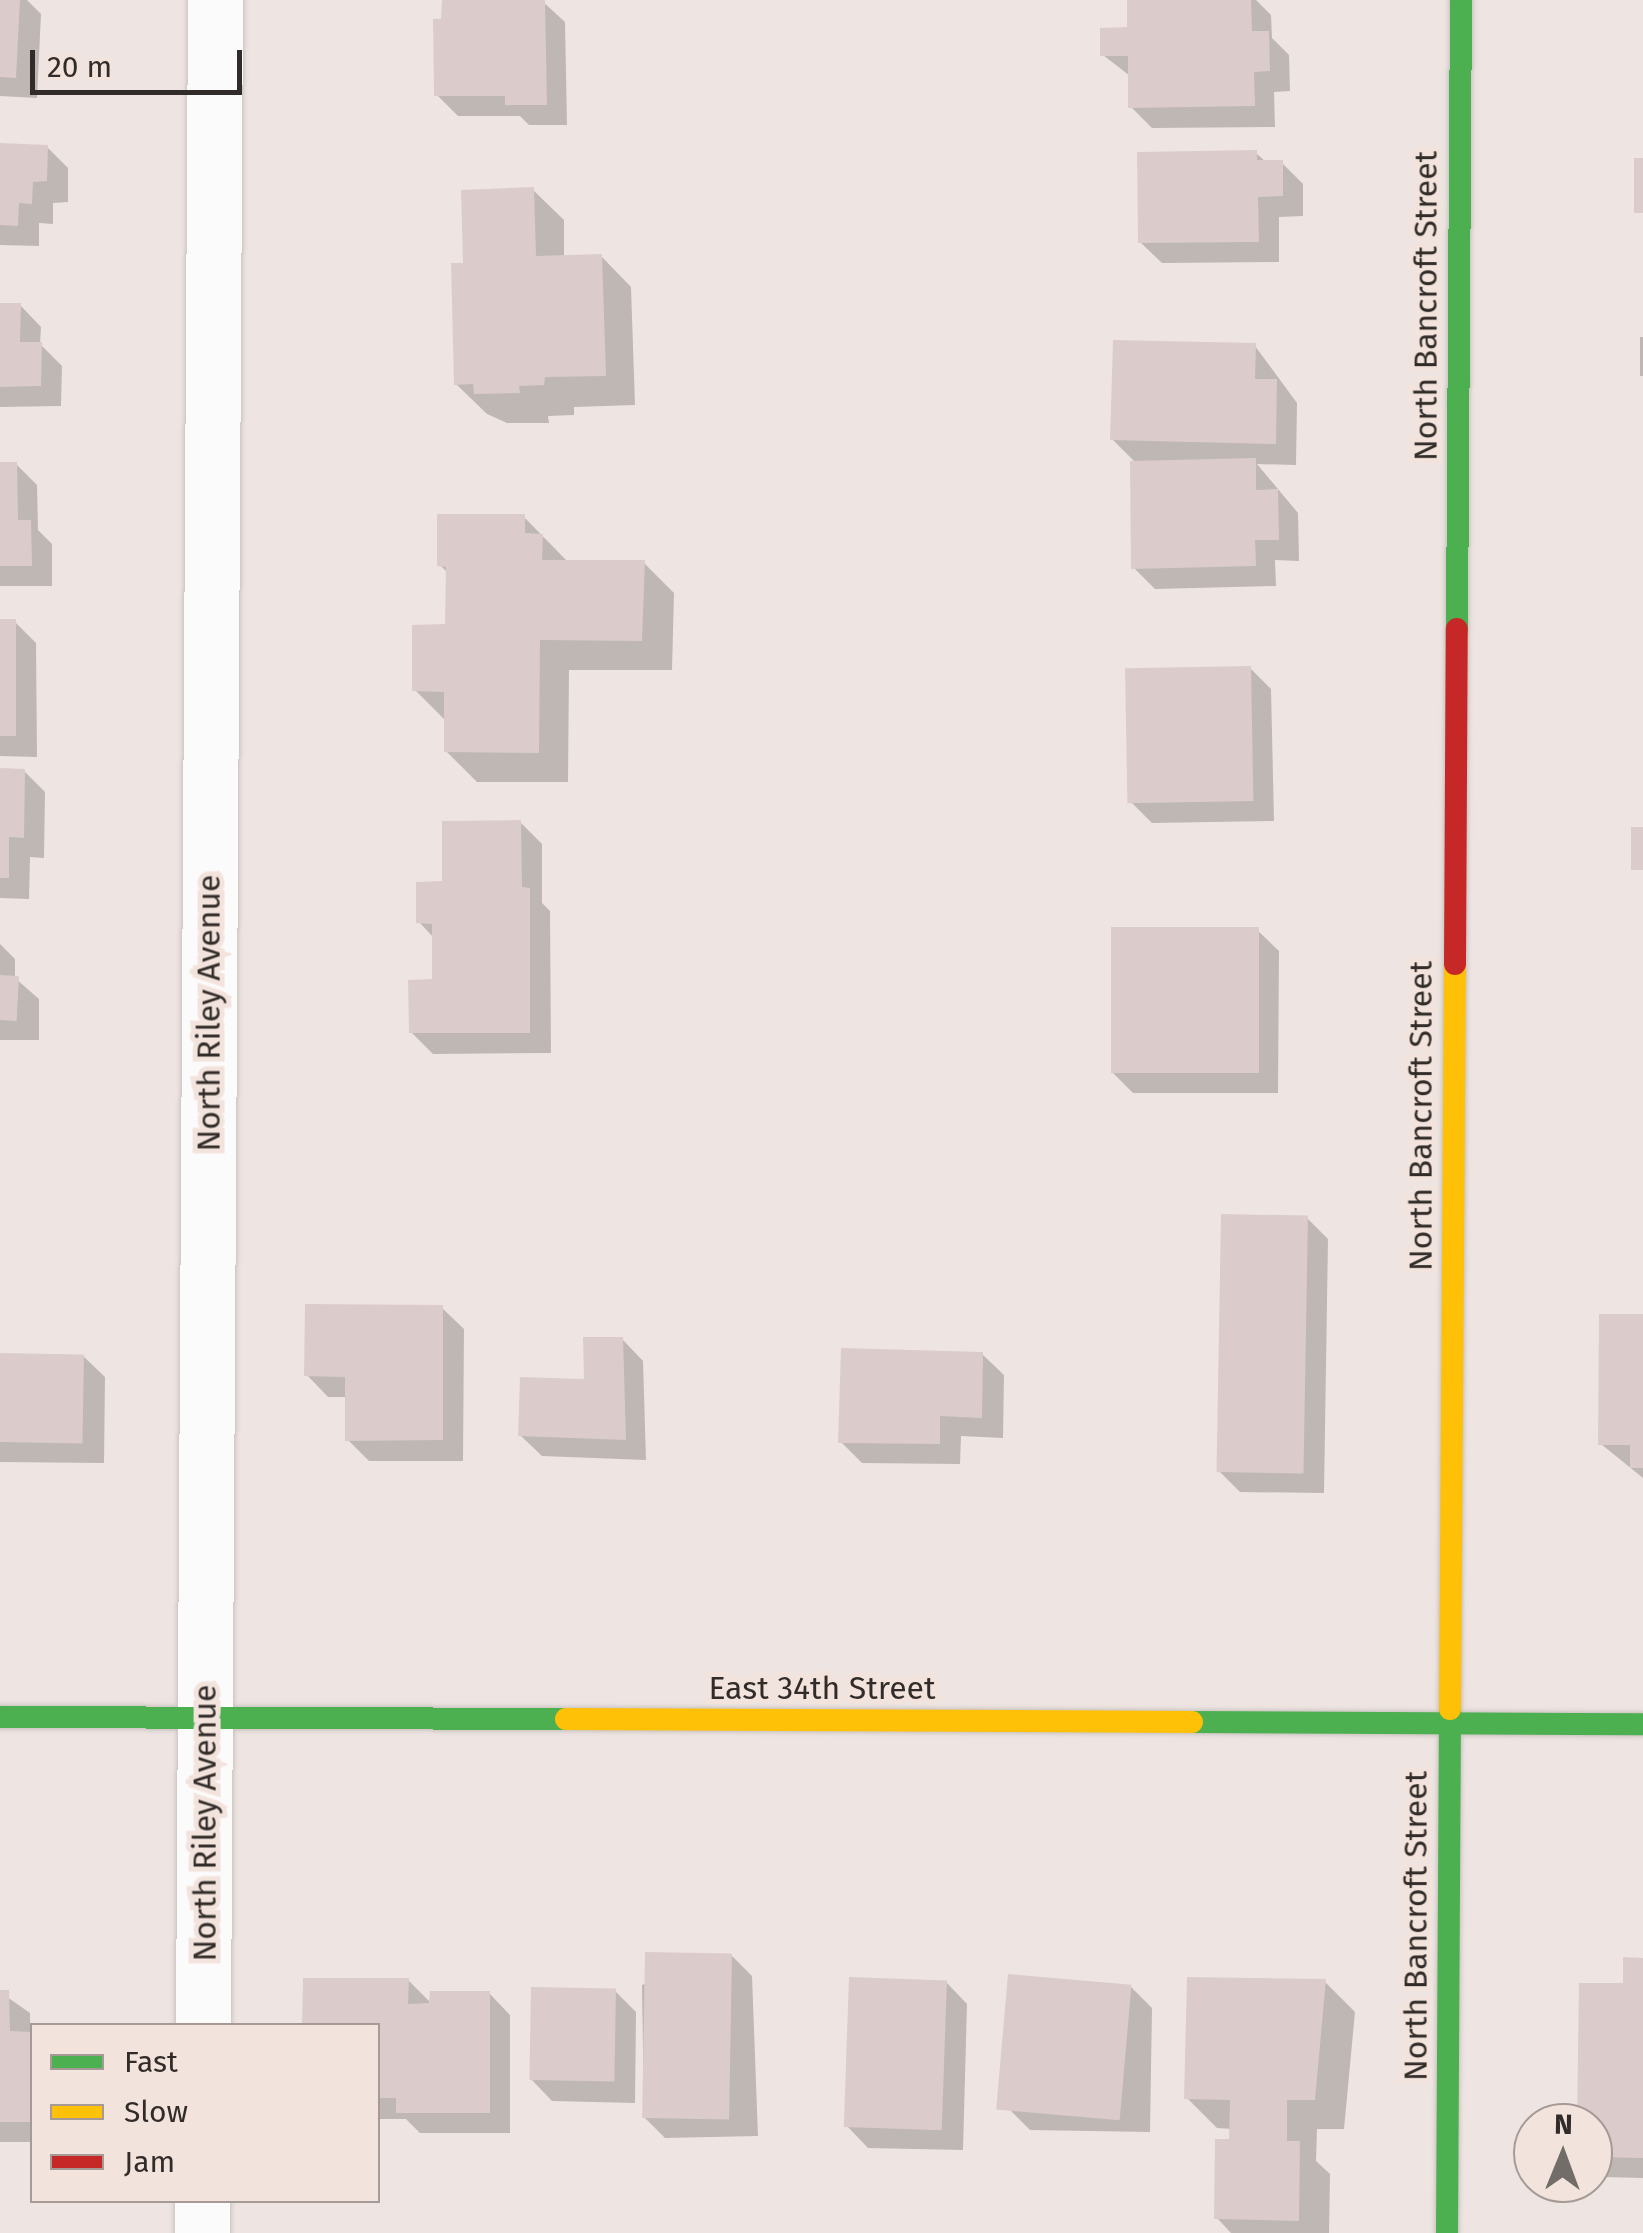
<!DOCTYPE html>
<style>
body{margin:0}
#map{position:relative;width:1643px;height:2233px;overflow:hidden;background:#eee5e2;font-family:"Fira Sans",sans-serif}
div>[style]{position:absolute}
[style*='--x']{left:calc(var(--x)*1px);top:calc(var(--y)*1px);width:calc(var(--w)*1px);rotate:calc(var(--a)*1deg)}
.shadow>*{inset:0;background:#0003;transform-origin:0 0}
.building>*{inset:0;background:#dbcccb;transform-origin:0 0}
.roads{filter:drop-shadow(0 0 2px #c9c2bf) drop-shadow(0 0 2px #c9c2bf)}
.street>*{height:55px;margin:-27.5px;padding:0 27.5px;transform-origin:27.5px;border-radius:27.5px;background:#fcfbfb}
.fast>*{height:22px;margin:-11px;padding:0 11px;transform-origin:11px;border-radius:11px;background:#4caf50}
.slow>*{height:22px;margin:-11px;padding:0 11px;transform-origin:11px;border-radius:11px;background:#ffc107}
.jam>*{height:22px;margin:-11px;padding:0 11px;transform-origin:11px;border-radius:11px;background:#c62828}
span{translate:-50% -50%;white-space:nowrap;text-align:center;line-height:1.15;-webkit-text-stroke:10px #f3e3dd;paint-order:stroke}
.street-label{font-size:32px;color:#312c29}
.legend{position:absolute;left:30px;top:2023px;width:350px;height:180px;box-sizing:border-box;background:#f3e3dd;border:2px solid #a59a95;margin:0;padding:12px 18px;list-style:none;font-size:30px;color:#312c29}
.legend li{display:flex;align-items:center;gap:20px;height:50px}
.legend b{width:50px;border:2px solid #a59a95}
.north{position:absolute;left:1513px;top:2103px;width:100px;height:100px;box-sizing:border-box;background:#f3e3dd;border:2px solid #a59a95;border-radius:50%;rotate:1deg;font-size:28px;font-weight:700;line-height:40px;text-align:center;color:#312c29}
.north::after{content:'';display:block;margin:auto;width:35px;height:45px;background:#736d6a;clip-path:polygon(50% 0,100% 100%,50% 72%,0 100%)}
.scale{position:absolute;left:30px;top:50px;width:212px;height:45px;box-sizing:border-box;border:5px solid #312c29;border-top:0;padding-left:12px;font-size:30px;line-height:35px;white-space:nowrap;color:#312c29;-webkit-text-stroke:8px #f3e3dd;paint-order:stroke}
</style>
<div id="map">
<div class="shadow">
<div style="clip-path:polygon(0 0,27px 0,41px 14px,37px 98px,0 96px)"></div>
<div style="clip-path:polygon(541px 0,565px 22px,567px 125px,529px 125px,520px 116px,458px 116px,437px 95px)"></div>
<div style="clip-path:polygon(1129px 0,1256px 0,1271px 15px,1272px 38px,1289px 55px,1290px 91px,1274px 92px,1275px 127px,1152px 128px,1131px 107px,1130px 76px,1103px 55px,1130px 30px)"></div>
<div style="clip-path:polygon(0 146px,47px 147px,68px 168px,68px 202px,53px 203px,53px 224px,39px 223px,39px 246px,0 245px)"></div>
<div style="clip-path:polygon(1256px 153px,1266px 162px,1282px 163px,1303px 184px,1303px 216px,1279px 217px,1279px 262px,1162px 263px,1140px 242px)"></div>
<div style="clip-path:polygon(533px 190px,564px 220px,564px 258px,601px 256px,631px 287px,635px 405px,574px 407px,574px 415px,548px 416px,549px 423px,507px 423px,487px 414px,456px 384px)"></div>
<div style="clip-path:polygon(0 305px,20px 305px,41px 327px,40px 344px,62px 366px,61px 406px,0 407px)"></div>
<div style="left:1640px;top:337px;width:3px;height:39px"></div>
<div style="clip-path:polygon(1255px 346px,1297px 403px,1296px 465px,1257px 464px,1298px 513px,1299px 561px,1275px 560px,1276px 586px,1155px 589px,1134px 568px,1136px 463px,1112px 439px)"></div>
<div style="clip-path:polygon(0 464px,16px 464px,37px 485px,38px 530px,52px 544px,52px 586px,0 586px)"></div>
<div style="clip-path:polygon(524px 517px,568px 562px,644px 563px,674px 593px,672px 670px,569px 670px,568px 782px,477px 782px,446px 751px,447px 722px,415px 690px,448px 627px,449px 574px,440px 565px)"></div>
<div style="clip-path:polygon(0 622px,15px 622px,36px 643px,37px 757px,0 756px)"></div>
<div style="clip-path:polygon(1250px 668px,1271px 689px,1274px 821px,1152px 823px,1131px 802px)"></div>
<div style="clip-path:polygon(0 771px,24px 771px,45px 792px,44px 858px,30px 857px,29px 899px,0 898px)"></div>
<div style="clip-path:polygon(520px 822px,542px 844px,542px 903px,550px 911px,551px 1053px,433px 1054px,411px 1032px,434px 982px,434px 938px,419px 922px,444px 884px)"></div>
<div style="clip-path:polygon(1257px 930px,1279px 951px,1278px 1093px,1133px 1093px,1112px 1072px)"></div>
<div style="clip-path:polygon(0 944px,15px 959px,15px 978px,39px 999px,39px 1040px,0 1040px)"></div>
<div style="clip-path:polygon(1307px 1218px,1328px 1239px,1324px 1493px,1240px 1492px,1219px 1471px)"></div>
<div style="clip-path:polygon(442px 1308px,464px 1329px,463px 1461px,369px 1461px,348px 1440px,348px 1397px,328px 1397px,307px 1375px)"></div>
<div style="clip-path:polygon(1643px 1316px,1643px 1478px,1601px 1444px)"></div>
<div style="clip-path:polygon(622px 1339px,643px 1361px,646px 1460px,542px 1456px,520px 1435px,586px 1382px)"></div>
<div style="clip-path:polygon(982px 1354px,1004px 1375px,1003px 1438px,961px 1436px,960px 1464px,862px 1463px,841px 1442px)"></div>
<div style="clip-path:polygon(0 1356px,83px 1356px,105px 1377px,104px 1463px,0 1462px)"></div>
<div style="clip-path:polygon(731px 1955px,752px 1976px,758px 2136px,665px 2138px,644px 2117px,642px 1985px)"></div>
<div style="clip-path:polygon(1643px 1960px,1643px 2178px,1600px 2177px,1593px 2170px,1593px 2123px,1579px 2123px,1625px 1986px)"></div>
<div style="clip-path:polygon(408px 1980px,432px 2004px,489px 1993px,510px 2015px,510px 2133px,420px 2133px,406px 2119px,378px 2119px,378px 2026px)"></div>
<div style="clip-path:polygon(946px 1982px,967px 2004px,963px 2150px,868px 2148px,847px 2126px)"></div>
<div style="clip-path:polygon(1325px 1982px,1355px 2012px,1344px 2129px,1317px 2129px,1316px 2161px,1330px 2174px,1329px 2233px,1231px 2233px,1217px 2218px,1232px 2129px,1217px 2128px,1187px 2098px)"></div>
<div style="clip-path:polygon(1131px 1987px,1152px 2008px,1150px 2132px,1030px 2130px,1009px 2109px)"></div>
<div style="clip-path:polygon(615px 1991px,636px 2012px,635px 2103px,552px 2101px,531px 2079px)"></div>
<div style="clip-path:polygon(0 1992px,30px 2013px,32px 2142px,0 2142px)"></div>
</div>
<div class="building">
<div style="clip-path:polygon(0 0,20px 0,16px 78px,0 77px)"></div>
<div style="clip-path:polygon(442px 0,545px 0,547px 105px,505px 105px,505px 96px,434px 96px,433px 19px,441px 19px)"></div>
<div style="clip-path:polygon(1127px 0,1251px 0,1252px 31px,1269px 31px,1270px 71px,1254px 72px,1255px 106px,1128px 108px,1128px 56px,1100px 56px,1100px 28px,1127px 27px)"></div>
<div style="clip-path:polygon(0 143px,48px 145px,47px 181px,33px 182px,32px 204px,19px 203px,18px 226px,0 225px)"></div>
<div style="clip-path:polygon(1257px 150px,1257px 160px,1283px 160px,1283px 196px,1258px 197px,1259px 242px,1138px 243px,1137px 152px)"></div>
<div style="left:1634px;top:158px;width:9px;height:55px"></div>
<div style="clip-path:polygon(534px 187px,536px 256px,602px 254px,606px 376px,545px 377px,544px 385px,519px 386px,520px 393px,474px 394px,473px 384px,454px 385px,451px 263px,463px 263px,461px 190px)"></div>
<div style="clip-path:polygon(0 303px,21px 303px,20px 342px,42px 342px,41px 386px,0 387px)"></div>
<div style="clip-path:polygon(1113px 340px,1256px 343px,1255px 379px,1277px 379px,1276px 444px,1110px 440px)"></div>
<div style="clip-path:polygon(1256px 458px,1256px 490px,1278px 489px,1279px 540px,1255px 540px,1256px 566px,1131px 569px,1130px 461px)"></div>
<div style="clip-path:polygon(0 462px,17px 462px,18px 520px,31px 520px,32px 566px,0 566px)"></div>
<div style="clip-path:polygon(437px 514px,525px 514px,525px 533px,543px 534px,542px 560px,645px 560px,642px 641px,540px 640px,539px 753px,444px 752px,444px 692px,412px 691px,412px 625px,445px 624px,446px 567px,437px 566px)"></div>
<div style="left:0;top:619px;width:16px;height:117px"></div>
<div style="left:1251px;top:666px;width:135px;height:126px;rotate:89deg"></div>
<div style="clip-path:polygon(0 768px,25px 769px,24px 838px,9px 837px,9px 878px,0 878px)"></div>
<div style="clip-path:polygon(521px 820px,522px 887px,530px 888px,530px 1033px,409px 1033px,408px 980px,432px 979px,432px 924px,416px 923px,416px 882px,442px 881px,442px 821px)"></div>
<div style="left:1631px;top:827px;width:12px;height:43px"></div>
<div style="left:1111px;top:927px;width:148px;height:146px"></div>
<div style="left:0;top:975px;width:19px;height:45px;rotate:3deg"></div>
<div style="left:1221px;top:1214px;width:87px;height:258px;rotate:1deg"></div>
<div style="clip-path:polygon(305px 1304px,443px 1305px,443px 1440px,345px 1441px,345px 1377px,304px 1376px)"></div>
<div style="clip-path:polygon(1599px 1314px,1643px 1314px,1643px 1468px,1630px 1468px,1630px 1445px,1598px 1445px)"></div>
<div style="clip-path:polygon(583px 1337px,623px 1337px,626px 1440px,518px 1436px,520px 1377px,584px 1379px)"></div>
<div style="clip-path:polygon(841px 1348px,983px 1352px,982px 1418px,940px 1416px,940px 1444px,838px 1443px)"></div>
<div style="left:0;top:1353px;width:84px;height:89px;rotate:1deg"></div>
<div style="left:645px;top:1952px;width:87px;height:166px;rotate:1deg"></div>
<div style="clip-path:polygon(1623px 1957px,1643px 1958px,1643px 2158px,1593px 2157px,1593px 2123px,1577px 2123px,1579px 1983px,1623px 1983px)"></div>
<div style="left:1008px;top:1974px;width:124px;height:136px;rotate:5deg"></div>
<div style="left:849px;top:1977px;width:98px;height:150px;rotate:2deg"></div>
<div style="clip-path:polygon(1187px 1977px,1326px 1979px,1315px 2100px,1287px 2100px,1287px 2141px,1300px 2141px,1299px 2221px,1214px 2219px,1215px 2139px,1229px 2139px,1230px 2100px,1184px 2099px)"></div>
<div style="clip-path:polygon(303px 1978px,409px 1978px,408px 2004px,429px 2003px,430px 1991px,490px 1991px,490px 2113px,396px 2113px,396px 2098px,378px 2098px,378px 2026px,302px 2026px)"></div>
<div style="left:531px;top:1987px;width:85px;height:93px;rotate:1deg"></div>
<div style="clip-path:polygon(0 1990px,9px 1990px,10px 2031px,32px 2032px,32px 2122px,0 2122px)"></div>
</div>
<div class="roads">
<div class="street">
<div style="--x:203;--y:2026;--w:2026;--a:-89.66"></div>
<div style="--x:202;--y:2233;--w:33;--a:-90"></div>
</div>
<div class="fast">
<div style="--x:1457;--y:629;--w:629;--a:-89.64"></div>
<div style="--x:0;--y:1717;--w:566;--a:0.2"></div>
<div style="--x:1192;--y:1722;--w:451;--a:0.3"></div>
<div style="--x:1447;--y:2233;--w:524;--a:-89.67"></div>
</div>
<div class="slow">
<div style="--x:1450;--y:1709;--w:745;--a:-89.62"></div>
<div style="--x:566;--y:1719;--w:626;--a:0.27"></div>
</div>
<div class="jam">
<div style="--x:1455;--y:964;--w:335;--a:-89.7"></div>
</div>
</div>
<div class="street-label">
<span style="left:1426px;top:306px;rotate:-90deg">North Bancroft Street</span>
<span style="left:209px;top:1013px;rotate:-90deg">North Riley Avenue</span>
<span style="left:1421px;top:1116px;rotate:-90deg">North Bancroft Street</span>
<span style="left:822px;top:1688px">East 34th Street</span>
<span style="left:205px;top:1823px;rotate:-90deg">North Riley Avenue</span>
<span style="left:1416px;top:1926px;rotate:-90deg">North Bancroft Street</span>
</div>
<ul class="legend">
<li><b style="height:12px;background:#4caf50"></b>Fast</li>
<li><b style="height:12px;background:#ffc107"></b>Slow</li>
<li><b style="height:12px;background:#c62828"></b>Jam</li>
</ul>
<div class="north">N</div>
<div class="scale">20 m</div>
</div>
